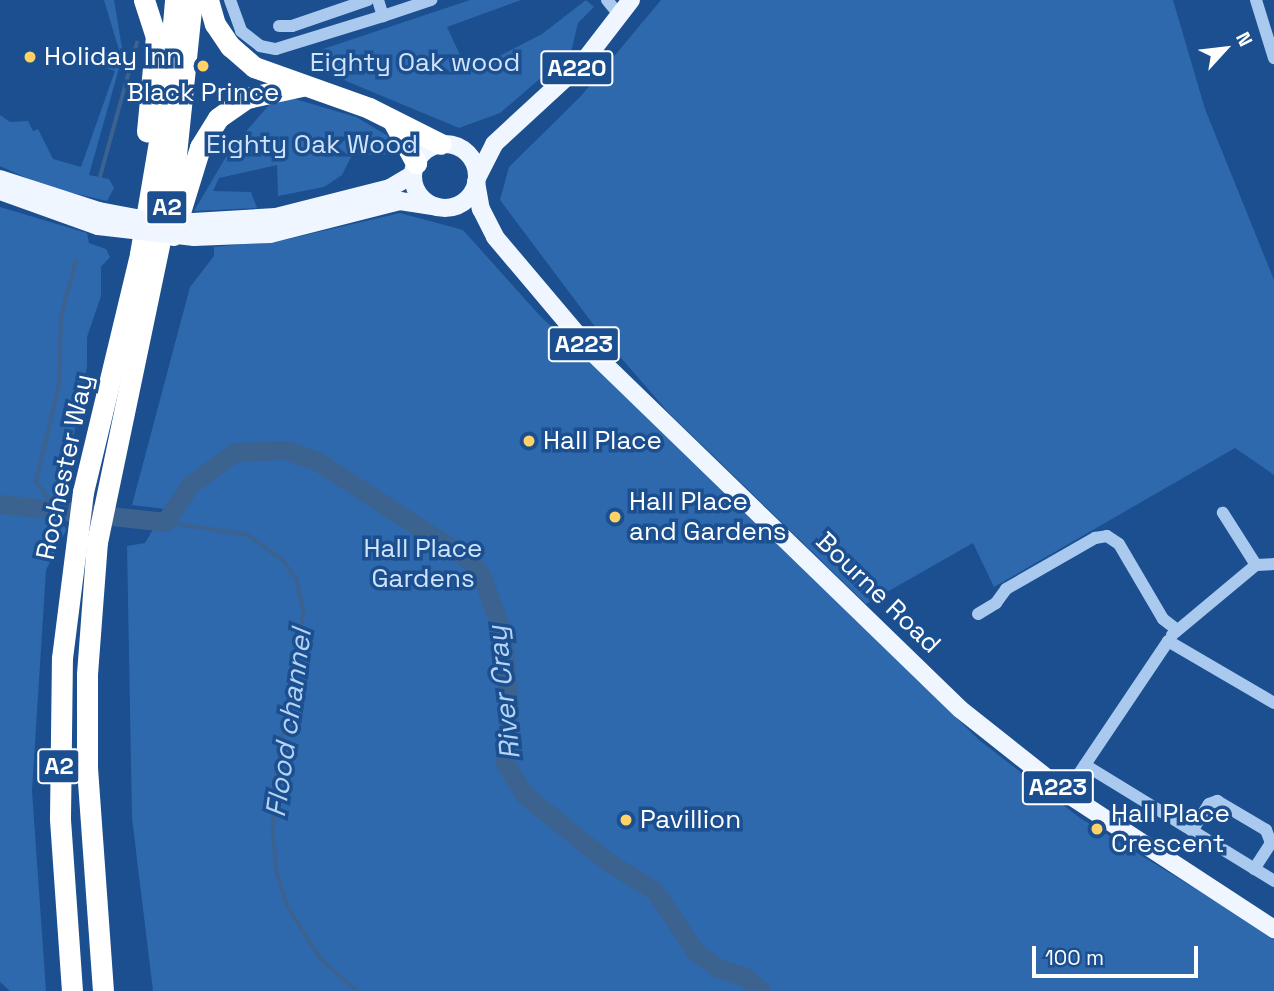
<!DOCTYPE html>
<style>
body{margin:0}
#map{position:relative;width:1274px;height:991px;overflow:hidden;background:#1b4f8f;font-family:"Space Grotesk",sans-serif}
div>[style]{position:absolute}
[style*='--x']{left:calc(var(--x)*1px);top:calc(var(--y)*1px);width:calc(var(--w)*1px);rotate:calc(var(--a)*1deg)}
.green>*{inset:0;background:#2e69ad}
.stream>*{height:3.5px;margin:-1.75px;padding:0 1.75px;transform-origin:1.75px;border-radius:1.75px;background:#3c6290}
.river>*{height:19px;margin:-9.5px;padding:0 9.5px;transform-origin:9.5px;border-radius:9.5px;background:#3c6290}
.minor>*{height:12px;margin:-6px;padding:0 6px;transform-origin:6px;border-radius:6px;background:#a9c9ee}
.major>*{height:18px;margin:-9px;padding:0 9px;transform-origin:9px;border-radius:9px;background:#f0f6ff}
.major>.ring{margin:-9px;padding:0;box-sizing:content-box;background:none;border:18px solid #f0f6ff;border-radius:50%}
.highway>*{height:21px;margin:-10.5px;padding:0 10.5px;transform-origin:10.5px;border-radius:10.5px;background:#fff}
.major-bridge>*{height:18px;margin:-9px;padding:0 9px;transform-origin:9px;border-radius:9px;background:#f0f6ff}
.dots>*{width:19px;height:19px;translate:-50% -50%;box-sizing:border-box;border:4px solid #1b4f8f;border-radius:50%}
span{translate:-50% -50%;white-space:nowrap;text-align:center;line-height:1.15;-webkit-text-stroke:7px #1b4f8f;paint-order:stroke}
.shield-label span{padding:2px 5px;background:#1b4f8f;border:2px solid;border-radius:5px;-webkit-text-stroke-width:0}
.shield-label{font-size:24px;color:#fff;font-weight:700}
.poi-label{font-size:26px;color:#fff}
.left{translate:0 -50%;text-align:left}
.park-label{font-size:26px;color:#cfe3fa}
.street-label{font-size:26px;color:#fff}
.water-label{font-size:28px;color:#b5d3f5;font-style:italic}
.north{position:absolute;left:1190px;top:14px;width:70px;height:70px;-webkit-text-stroke:5px #1b4f8f;paint-order:stroke;rotate:63deg;font-size:19px;font-weight:700;line-height:28px;text-align:center;color:#fff}
.north::after{content:'';display:block;margin:auto;width:24px;height:32px;background:#fff;clip-path:polygon(50% 0,100% 100%,50% 72%,0 100%)}
.scale{position:absolute;left:1032px;top:946px;width:166px;height:32px;box-sizing:border-box;border:4px solid #fff;border-top:0;padding-left:9px;font-size:21px;line-height:24px;white-space:nowrap;color:#fff;-webkit-text-stroke:5px #1b4f8f;paint-order:stroke}
</style>
<div id="map">
<div class="green">
<div style="clip-path:polygon(104px 0,114px 0,123px 54px,89px 175px,109px 179px,114px 188px,107px 201px,47px 187px,0 166px,0 115px,10px 122px,28px 121px,33px 131px,38px 129px,53px 159px,81px 167px,115px 71px,81px 61px,119px 50px)"></div>
<div style="clip-path:polygon(470px 0,521px 0,447px 27px,468px 72px,542px 34px,586px 0,594px 7px,578px 23px,571px 52px,500px 113px,459px 128px,346px 81px,314px 52px)"></div>
<div style="clip-path:polygon(661px 0,1173px 0,1205px 109px,1274px 280px,1274px 475px,1235px 448px,994px 587px,973px 543px,866px 604px,668px 412px,602px 336px,500px 200px,509px 167px,581px 96px)"></div>
<div style="clip-path:polygon(275px 98px,295px 99px,356px 117px,388px 136px,385px 155px,352px 155px,342px 175px,324px 187px,278px 196px,277px 165px,219px 178px,213px 191px,251px 192px,257px 208px,194px 211px,230px 150px)"></div>
<div style="clip-path:polygon(0 207px,87px 233px,89px 243px,106px 249px,110px 257px,101px 267px,101px 296px,87px 337px,87px 366px,59px 512px,66px 530px,46px 570px,32px 791px,46px 991px,10px 991px,0 982px)"></div>
<div style="clip-path:polygon(400px 213px,463px 230px,541px 317px,657px 421px,979px 740px,1080px 818px,1274px 937px,1274px 991px,153px 991px,132px 818px,127px 546px,145px 543px,165px 509px,132px 505px,190px 287px,214px 256px,214px 247px,284px 240px)"></div>
</div>
<div class="stream">
<div style="--x:100;--y:177;--w:139;--a:-74.6"></div>
<div style="--x:73;--y:511;--w:31;--a:-151"></div>
<div style="--x:46;--y:496;--w:17;--a:-126"></div>
<div style="--x:36;--y:482;--w:100;--a:-76.7"></div>
<div style="--x:59;--y:385;--w:69;--a:-88.3"></div>
<div style="--x:61;--y:316;--w:57;--a:-74.7"></div>
<div style="--x:165;--y:522;--w:84;--a:8.9"></div>
<div style="--x:248;--y:535;--w:43;--a:35.5"></div>
<div style="--x:283;--y:560;--w:24;--a:55"></div>
<div style="--x:297;--y:580;--w:33;--a:78"></div>
<div style="--x:304;--y:612;--w:164;--a:99.5"></div>
<div style="--x:277;--y:774;--w:57;--a:94"></div>
<div style="--x:273;--y:831;--w:41;--a:84.4"></div>
<div style="--x:277;--y:872;--w:37;--a:73"></div>
<div style="--x:288;--y:907;--w:62;--a:57.6"></div>
<div style="--x:321;--y:959;--w:48;--a:41.6"></div>
</div>
<div class="river">
<div style="--x:0;--y:504;--w:166;--a:6.2"></div>
<div style="--x:165;--y:522;--w:45;--a:-56"></div>
<div style="--x:190;--y:485;--w:56;--a:-36.3"></div>
<div style="--x:235;--y:452;--w:51;--a:-2.2"></div>
<div style="--x:286;--y:450;--w:33;--a:20"></div>
<div style="--x:317;--y:461;--w:184;--a:33"></div>
<div style="--x:471;--y:561;--w:19;--a:55"></div>
<div style="--x:482;--y:577;--w:61;--a:69.8"></div>
<div style="--x:503;--y:634;--w:71;--a:85.2"></div>
<div style="--x:509;--y:705;--w:58;--a:93.9"></div>
<div style="--x:505;--y:763;--w:39;--a:58"></div>
<div style="--x:526;--y:796;--w:105;--a:38.8"></div>
<div style="--x:608;--y:862;--w:54;--a:31.3"></div>
<div style="--x:654;--y:890;--w:75;--a:55.9"></div>
<div style="--x:696;--y:952;--w:27;--a:36"></div>
<div style="--x:718;--y:968;--w:28;--a:18"></div>
<div style="--x:745;--y:977;--w:21;--a:41"></div>
</div>
<div class="minor">
<div style="--x:230;--y:0;--w:33;--a:70"></div>
<div style="--x:241;--y:31;--w:24;--a:38"></div>
<div style="--x:260;--y:46;--w:16;--a:11"></div>
<div style="--x:276;--y:49;--w:112;--a:-17.1"></div>
<div style="--x:378;--y:0;--w:17;--a:73"></div>
<div style="--x:383;--y:16;--w:51;--a:-18.4"></div>
<div style="--x:607;--y:0;--w:21;--a:51"></div>
<div style="--x:1256;--y:0;--w:61;--a:72.8"></div>
<div style="--x:279;--y:26;--w:13;--a:0"></div>
<div style="--x:292;--y:26;--w:80;--a:-18.9"></div>
<div style="--x:1256;--y:565;--w:18;--a:-3"></div>
<div style="--x:978;--y:614;--w:21;--a:-31"></div>
<div style="--x:996;--y:603;--w:17;--a:-54"></div>
<div style="--x:1006;--y:589;--w:103;--a:-29.8"></div>
<div style="--x:1095;--y:538;--w:12;--a:-9"></div>
<div style="--x:1107;--y:536;--w:14;--a:34"></div>
<div style="--x:1119;--y:544;--w:87;--a:59.6"></div>
<div style="--x:1163;--y:619;--w:16;--a:38"></div>
<div style="--x:1172;--y:635;--w:109;--a:-39.8"></div>
<div style="--x:1256;--y:565;--w:62;--a:-122.4"></div>
<div style="--x:1085;--y:765;--w:222;--a:31.5"></div>
<div style="--x:1066;--y:793;--w:183;--a:-56.1"></div>
<div style="--x:1168;--y:641;--w:123;--a:30.3"></div>
<div style="--x:1192;--y:831;--w:32;--a:-58"></div>
<div style="--x:1209;--y:804;--w:9;--a:-21"></div>
<div style="--x:1217;--y:801;--w:57;--a:30.6"></div>
<div style="--x:1266;--y:830;--w:14;--a:69"></div>
<div style="--x:1271;--y:843;--w:31;--a:123"></div>
</div>
<div class="major">
<div class="ring" style="left:413px;top:144px;width:46px;height:46px"></div>
<div style="--x:477;--y:178;--w:38;--a:-63"></div>
<div style="--x:494;--y:144;--w:122;--a:-42.7"></div>
<div style="--x:584;--y:61;--w:77;--a:-52.4"></div>
<div style="--x:0;--y:179;--w:104;--a:17.9"></div>
<div style="--x:476;--y:182;--w:27;--a:80"></div>
<div style="--x:481;--y:209;--w:31;--a:63"></div>
<div style="--x:495;--y:237;--w:152;--a:49.8"></div>
<div style="--x:593;--y:353;--w:511;--a:44.13"></div>
<div style="--x:960;--y:709;--w:135;--a:38.4"></div>
<div style="--x:1066;--y:793;--w:249;--a:33.2"></div>
<div style="--x:0;--y:191;--w:104;--a:19.7"></div>
<div style="--x:193;--y:222;--w:83;--a:-3.4"></div>
<div style="--x:276;--y:217;--w:118;--a:-14.3"></div>
<div style="--x:390;--y:188;--w:27;--a:-31"></div>
<div style="--x:194;--y:237;--w:76;--a:-2.3"></div>
<div style="--x:270;--y:234;--w:134;--a:-14.2"></div>
<div style="--x:400;--y:201;--w:38;--a:9"></div>
</div>
<div class="highway">
<div style="--x:144;--y:0;--w:38;--a:72"></div>
<div style="--x:156;--y:36;--w:96;--a:95.4"></div>
<div style="--x:208;--y:0;--w:25;--a:74"></div>
<div style="--x:215;--y:24;--w:27;--a:56"></div>
<div style="--x:230;--y:46;--w:32;--a:41"></div>
<div style="--x:254;--y:67;--w:122;--a:19.6"></div>
<div style="--x:369;--y:108;--w:80;--a:26.6"></div>
<div style="--x:394;--y:123;--w:46;--a:61.2"></div>
<div style="--x:173;--y:235;--w:92;--a:-72.9"></div>
<div style="--x:200;--y:147;--w:34;--a:-58"></div>
<div style="--x:218;--y:118;--w:35;--a:-35"></div>
<div style="--x:247;--y:98;--w:56;--a:-12.3"></div>
<div style="--x:72;--y:991;--w:173;--a:-94"></div>
<div style="--x:60;--y:818;--w:160;--a:-89.3"></div>
<div style="--x:62;--y:658;--w:167;--a:-82.8"></div>
<div style="--x:83;--y:492;--w:245;--a:-76.5"></div>
<div style="--x:140;--y:254;--w:162;--a:-80.4"></div>
<div style="--x:167;--y:94;--w:94;--a:-85.1"></div>
<div style="--x:103;--y:991;--w:223;--a:-94.1"></div>
<div style="--x:87;--y:769;--w:95;--a:-90"></div>
<div style="--x:87;--y:674;--w:132;--a:-85.7"></div>
<div style="--x:97;--y:542;--w:376;--a:-78.2"></div>
<div style="--x:174;--y:174;--w:175;--a:-84.1"></div>
</div>
<div class="major-bridge">
<div style="--x:99;--y:211;--w:54;--a:10.7"></div>
<div style="--x:152;--y:221;--w:41;--a:1.4"></div>
<div style="--x:98;--y:226;--w:97;--a:6.5"></div>
</div>
<div class="dots">
<div style="left:30px;top:57px;background:#ffd166"></div>
<div style="left:203px;top:66px;background:#ffd166"></div>
<div style="left:529px;top:441px;background:#ffd166"></div>
<div style="left:615px;top:517px;background:#ffd166"></div>
<div style="left:626px;top:820px;background:#ffd166"></div>
<div style="left:1097px;top:829px;background:#ffd166"></div>
</div>
<div class="shield-label">
<span style="left:577px;top:68px">A220</span>
<span style="left:167px;top:207px">A2</span>
<span style="left:584px;top:344px">A223</span>
<span style="left:59px;top:766px">A2</span>
<span style="left:1058px;top:787px">A223</span>
</div>
<div class="poi-label">
<span class="left" style="left:44px;top:57px">Holiday Inn</span>
<span style="left:203px;top:93px">Black Prince</span>
<span class="left" style="left:543px;top:441px">Hall Place</span>
<span class="left" style="left:629px;top:517px">Hall Place<br>and Gardens</span>
<span class="left" style="left:1111px;top:829px">Hall Place<br>Crescent</span>
<span class="left" style="left:640px;top:820px">Pavillion</span>
</div>
<div class="park-label">
<span style="left:415px;top:63px">Eighty Oak wood</span>
<span style="left:312px;top:145px">Eighty Oak Wood</span>
<span style="left:423px;top:564px">Hall Place<br>Gardens</span>
</div>
<div class="street-label">
<span style="left:65px;top:467px;rotate:-78deg">Rochester Way</span>
<span style="left:878px;top:593px;rotate:44deg">Bourne Road</span>
</div>
<div class="water-label">
<span style="left:503px;top:693px;rotate:-96deg">River Cray</span>
<span style="left:288px;top:723px;rotate:-82deg">Flood channel</span>
</div>
<div class="north">N</div>
<div class="scale">100 m</div>
</div>
